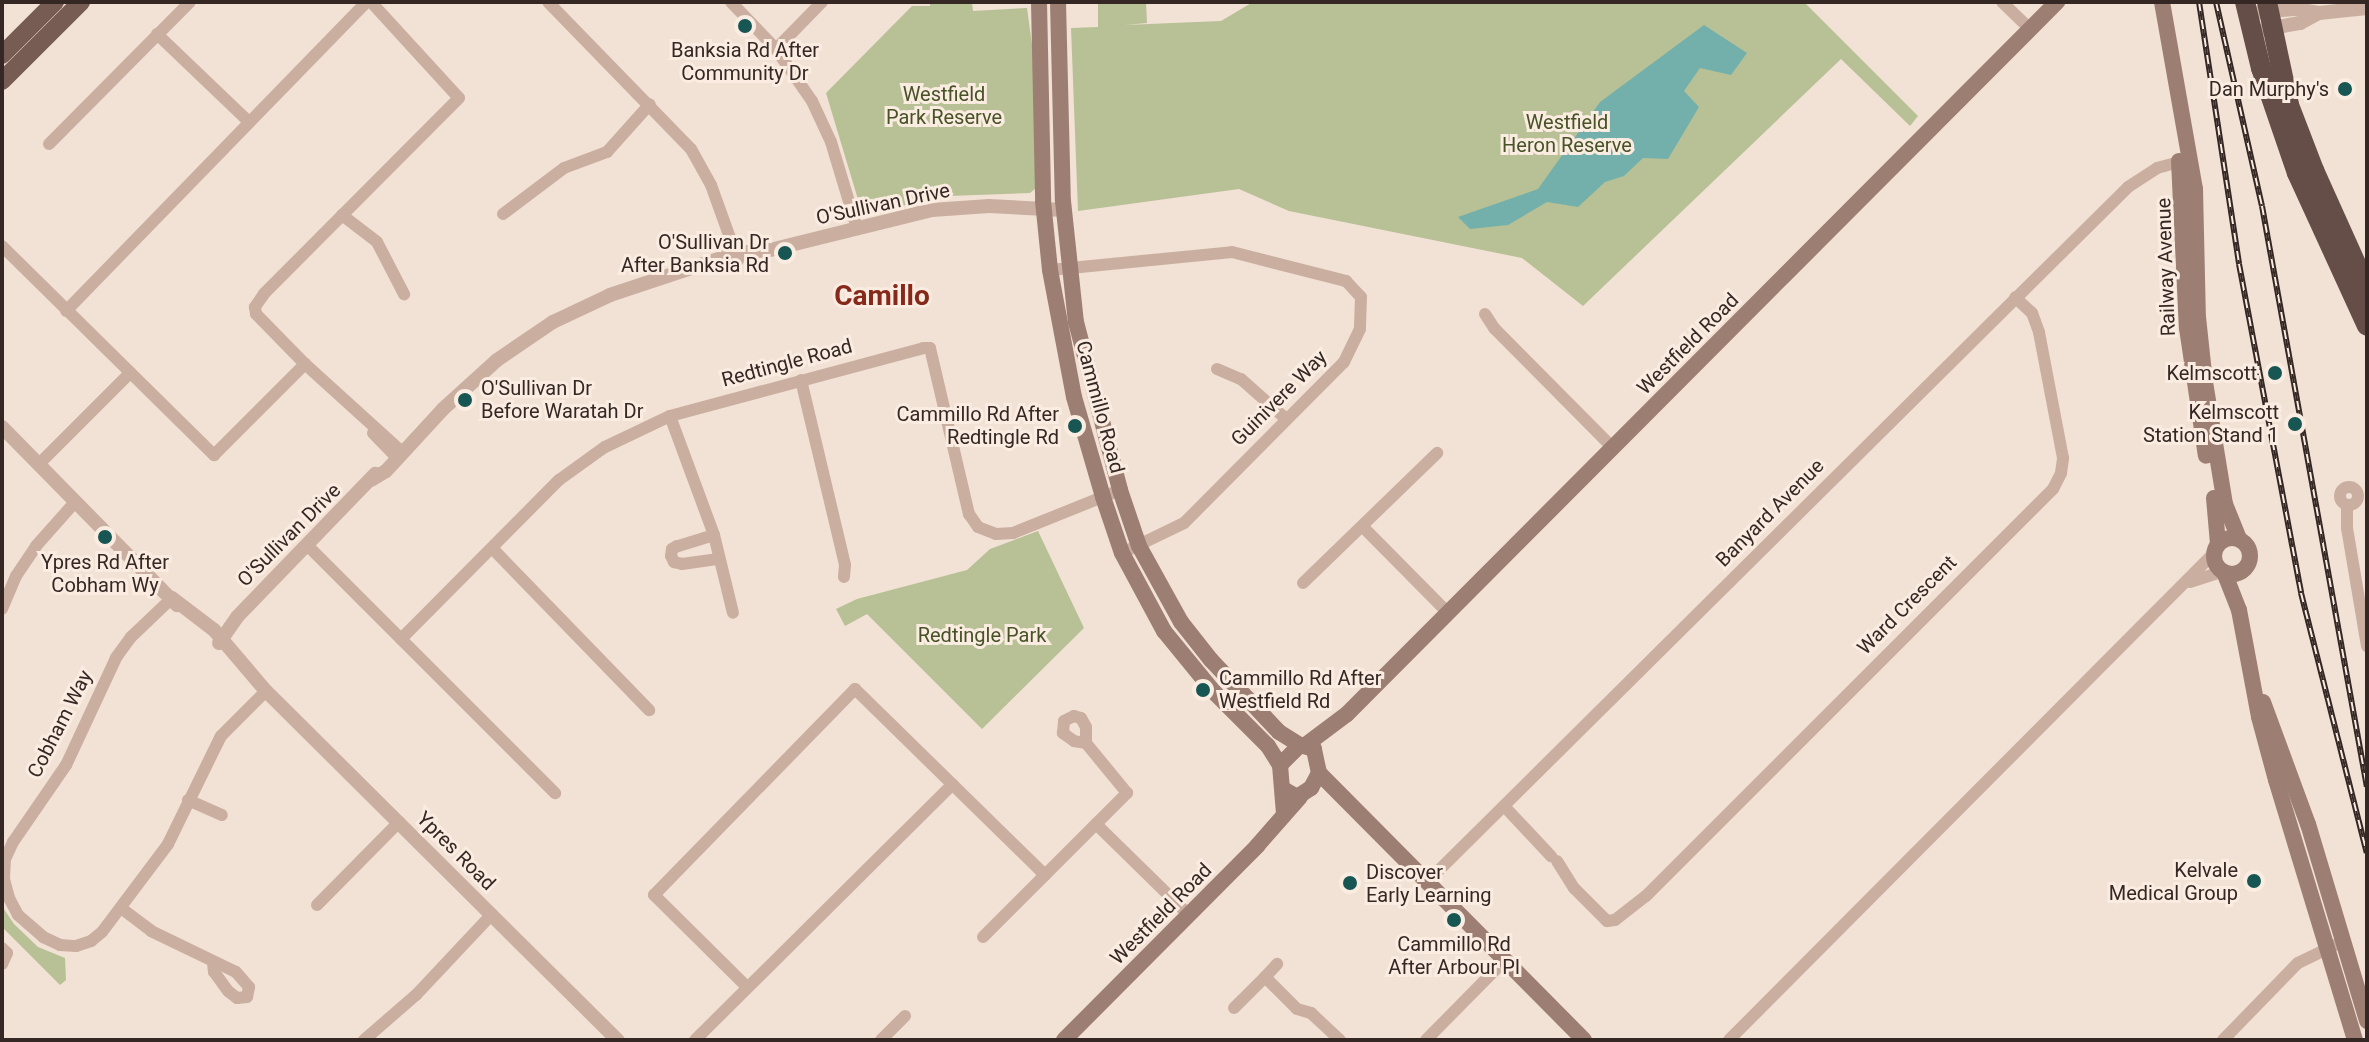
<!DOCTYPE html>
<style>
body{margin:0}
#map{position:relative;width:2369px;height:1042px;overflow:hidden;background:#f2e1d5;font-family:Roboto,sans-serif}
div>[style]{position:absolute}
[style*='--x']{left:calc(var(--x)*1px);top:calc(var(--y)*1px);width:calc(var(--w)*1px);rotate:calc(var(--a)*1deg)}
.green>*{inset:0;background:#b7c195}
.water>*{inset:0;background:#73b0ac}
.minor>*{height:12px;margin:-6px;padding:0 6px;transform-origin:6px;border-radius:6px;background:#caafa1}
.minor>.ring{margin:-6px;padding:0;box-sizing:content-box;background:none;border:12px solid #caafa1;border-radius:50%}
.tertiary>*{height:14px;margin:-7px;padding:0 7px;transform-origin:7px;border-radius:7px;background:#caafa1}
.secondary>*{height:16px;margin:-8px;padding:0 8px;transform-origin:8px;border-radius:8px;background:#9d7e73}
.secondary>.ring{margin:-8px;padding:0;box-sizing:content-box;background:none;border:16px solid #9d7e73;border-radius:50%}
.primary>*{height:18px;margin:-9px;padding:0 9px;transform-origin:9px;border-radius:9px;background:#775c54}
.trunk>*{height:20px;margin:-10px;padding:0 10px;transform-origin:10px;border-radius:10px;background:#664e48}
.rail>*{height:6px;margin-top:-3px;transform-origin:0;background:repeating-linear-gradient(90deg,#faece1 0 9px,#342724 0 18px);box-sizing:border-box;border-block:2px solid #342724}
.dots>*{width:22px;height:22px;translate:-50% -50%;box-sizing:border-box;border:4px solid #faece1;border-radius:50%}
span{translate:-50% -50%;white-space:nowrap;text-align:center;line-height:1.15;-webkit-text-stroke:6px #faece1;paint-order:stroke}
.poi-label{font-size:20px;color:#342724}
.right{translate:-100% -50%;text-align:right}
.left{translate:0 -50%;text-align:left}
.park-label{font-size:20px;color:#475327}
.street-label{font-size:20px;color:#342724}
.district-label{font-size:28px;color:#86281a;font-weight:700}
.frame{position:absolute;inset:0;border:4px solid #342724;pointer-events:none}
</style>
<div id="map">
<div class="green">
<div style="clip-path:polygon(930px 2px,972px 2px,973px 11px,1027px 8px,1035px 67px,1036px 188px,1030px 193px,948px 196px,869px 213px,860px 206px,826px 93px,912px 6px,930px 6px)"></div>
<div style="clip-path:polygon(1098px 2px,1146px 2px,1147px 23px,1125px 25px,1221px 21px,1253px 2px,1804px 2px,1918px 116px,1910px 126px,1841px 59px,1583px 306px,1522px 258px,1289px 211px,1239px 189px,1078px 211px,1071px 28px,1098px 27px)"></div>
<div style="clip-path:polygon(1038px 531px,1084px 628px,982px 729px,867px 614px,845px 626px,836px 609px,857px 599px,967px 570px,990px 549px)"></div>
<div style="clip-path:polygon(2px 906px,14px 924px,38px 947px,65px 958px,66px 980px,60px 985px,2px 927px)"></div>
</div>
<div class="water">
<div style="clip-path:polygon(1704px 25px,1747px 53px,1731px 75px,1700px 68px,1684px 91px,1699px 107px,1668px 159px,1643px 158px,1624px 176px,1605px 182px,1578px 207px,1547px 202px,1508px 225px,1470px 229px,1458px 217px,1538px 189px,1600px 102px)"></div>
</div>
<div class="minor">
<div style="--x:371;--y:2;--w:130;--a:47.5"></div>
<div style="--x:459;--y:98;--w:276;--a:134.9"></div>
<div style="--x:264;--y:294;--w:16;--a:125"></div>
<div style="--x:255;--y:307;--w:7;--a:82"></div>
<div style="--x:256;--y:314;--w:70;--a:45.6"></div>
<div style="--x:305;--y:364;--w:131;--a:42.2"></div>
<div style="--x:548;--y:2;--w:205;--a:45.8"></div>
<div style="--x:691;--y:149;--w:41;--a:60.9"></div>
<div style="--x:711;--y:185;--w:80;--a:70.2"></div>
<div style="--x:731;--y:2;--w:65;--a:46.2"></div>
<div style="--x:776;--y:49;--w:63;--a:55.3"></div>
<div style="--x:812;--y:101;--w:45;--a:65.1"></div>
<div style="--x:831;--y:142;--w:90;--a:73.2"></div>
<div style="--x:2002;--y:2;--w:39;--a:44"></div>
<div style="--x:157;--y:34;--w:127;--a:43.7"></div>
<div style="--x:776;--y:49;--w:66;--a:-45.6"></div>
<div style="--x:49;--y:144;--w:200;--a:-45.2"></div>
<div style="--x:503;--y:214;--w:76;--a:-37"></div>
<div style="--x:564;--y:168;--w:46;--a:-20.4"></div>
<div style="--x:607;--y:152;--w:64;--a:-48.1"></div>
<div style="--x:342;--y:215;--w:44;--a:37.6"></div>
<div style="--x:377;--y:242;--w:59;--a:62.6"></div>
<div style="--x:2;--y:246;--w:298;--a:44.6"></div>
<div style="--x:214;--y:455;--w:129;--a:-45"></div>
<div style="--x:1050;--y:270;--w:183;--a:-5.6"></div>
<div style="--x:1232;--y:252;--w:118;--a:14.3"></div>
<div style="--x:1346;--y:281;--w:22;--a:47"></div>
<div style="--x:1361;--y:297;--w:32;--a:92"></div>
<div style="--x:1360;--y:329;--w:37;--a:116"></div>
<div style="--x:1344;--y:362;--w:227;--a:134.8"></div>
<div style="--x:1184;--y:523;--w:69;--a:154.2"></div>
<div style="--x:66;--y:311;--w:431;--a:-45.8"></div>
<div style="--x:1485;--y:314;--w:17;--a:57"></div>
<div style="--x:1494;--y:328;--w:169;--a:45.2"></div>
<div style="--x:1217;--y:369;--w:26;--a:23"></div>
<div style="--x:1241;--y:379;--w:60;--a:41.6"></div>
<div style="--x:801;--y:380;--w:190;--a:76.6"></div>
<div style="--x:845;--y:565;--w:12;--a:95"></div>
<div style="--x:670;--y:416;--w:127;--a:69.7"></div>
<div style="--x:714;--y:535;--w:80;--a:76.3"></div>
<div style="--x:373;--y:433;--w:35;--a:46"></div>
<div style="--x:39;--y:464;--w:129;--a:-45"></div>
<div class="ring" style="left:2340px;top:487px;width:6px;height:6px"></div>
<div style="--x:2347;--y:505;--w:23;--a:90"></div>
<div style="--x:2347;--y:528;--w:120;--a:80.4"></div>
<div style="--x:1363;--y:527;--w:121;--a:45.3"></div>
<div style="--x:714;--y:535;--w:39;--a:163"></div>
<div style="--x:677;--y:546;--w:6;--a:149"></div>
<div style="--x:672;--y:549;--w:7;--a:98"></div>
<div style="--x:671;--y:556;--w:7;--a:63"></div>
<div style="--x:674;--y:562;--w:8;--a:14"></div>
<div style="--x:682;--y:564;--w:37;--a:-8"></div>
<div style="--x:307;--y:545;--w:351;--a:45"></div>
<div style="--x:492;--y:548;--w:226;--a:45.9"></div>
<div style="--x:2190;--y:582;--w:35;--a:-18"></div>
<div style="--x:1303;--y:583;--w:187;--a:-44.1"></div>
<div style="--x:172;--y:598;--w:57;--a:136.4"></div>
<div style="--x:131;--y:637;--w:26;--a:126"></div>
<div style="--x:116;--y:658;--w:118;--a:115"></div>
<div style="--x:66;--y:765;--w:93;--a:124.5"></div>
<div style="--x:13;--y:842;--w:19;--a:115"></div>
<div style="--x:5;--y:859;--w:20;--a:93"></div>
<div style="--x:4;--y:879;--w:20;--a:75"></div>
<div style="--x:9;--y:898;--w:19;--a:62"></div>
<div style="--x:18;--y:915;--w:33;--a:41"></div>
<div style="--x:43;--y:937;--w:19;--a:25"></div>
<div style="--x:60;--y:945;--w:16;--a:4"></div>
<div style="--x:76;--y:946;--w:16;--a:-18"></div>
<div style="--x:91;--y:941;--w:14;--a:-39"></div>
<div style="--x:102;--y:932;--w:110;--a:-53.1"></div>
<div style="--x:168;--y:844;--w:120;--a:-63.9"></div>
<div style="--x:221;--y:736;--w:64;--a:-45"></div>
<div style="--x:2;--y:609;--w:36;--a:-67"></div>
<div style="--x:16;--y:576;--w:36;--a:-56"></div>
<div style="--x:36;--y:546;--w:60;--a:-48.4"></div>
<div style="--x:401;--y:639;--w:224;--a:-45.2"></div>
<div style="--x:559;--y:480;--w:57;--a:-35.7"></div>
<div style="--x:605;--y:447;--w:72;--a:-25.5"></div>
<div style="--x:670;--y:416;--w:262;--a:-15"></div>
<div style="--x:923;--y:348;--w:7;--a:0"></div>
<div style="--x:930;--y:348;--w:171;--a:76.8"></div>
<div style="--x:969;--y:514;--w:16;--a:55"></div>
<div style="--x:978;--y:527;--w:19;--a:21"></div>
<div style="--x:996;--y:534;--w:17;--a:-3"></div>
<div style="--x:1013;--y:533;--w:115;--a:-21.9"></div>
<div style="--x:188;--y:800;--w:37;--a:24"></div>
<div style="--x:1504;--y:806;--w:69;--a:46.8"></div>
<div style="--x:1096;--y:824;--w:130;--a:44.4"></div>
<div style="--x:1557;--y:861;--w:32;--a:58"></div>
<div style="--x:1574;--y:888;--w:47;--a:45"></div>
<div style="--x:1607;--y:921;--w:8;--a:-7"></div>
<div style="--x:1615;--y:920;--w:39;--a:-38"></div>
<div style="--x:1646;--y:896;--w:576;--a:-45"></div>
<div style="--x:2053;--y:489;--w:18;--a:-63"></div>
<div style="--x:2061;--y:473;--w:15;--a:-82"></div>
<div style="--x:2063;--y:458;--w:128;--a:-100.8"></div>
<div style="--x:2039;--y:332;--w:20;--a:-110"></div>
<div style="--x:2032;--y:313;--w:23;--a:-137"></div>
<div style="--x:1427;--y:882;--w:987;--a:-44.75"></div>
<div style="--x:2128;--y:187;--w:35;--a:-33"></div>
<div style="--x:2157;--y:168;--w:30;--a:-15"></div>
<div style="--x:317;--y:905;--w:117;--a:-45.3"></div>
<div style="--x:121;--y:908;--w:38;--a:37"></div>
<div style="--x:151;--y:931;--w:94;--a:25.8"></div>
<div style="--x:236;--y:972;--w:20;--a:49"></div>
<div style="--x:249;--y:987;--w:10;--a:101"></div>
<div style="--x:247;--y:997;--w:10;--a:174"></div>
<div style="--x:237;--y:998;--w:11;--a:-142"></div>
<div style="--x:228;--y:991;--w:24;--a:-126"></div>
<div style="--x:214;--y:972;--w:10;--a:-96"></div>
<div style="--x:983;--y:937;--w:204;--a:-45"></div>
<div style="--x:1127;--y:793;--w:65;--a:-129.4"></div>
<div style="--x:1086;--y:743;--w:12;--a:-171"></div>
<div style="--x:1074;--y:741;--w:14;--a:-144"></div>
<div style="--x:1063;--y:733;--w:12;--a:-85"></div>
<div style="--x:1064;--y:721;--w:11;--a:-27"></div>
<div style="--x:1074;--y:716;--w:7;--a:16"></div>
<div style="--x:1081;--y:718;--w:10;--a:61"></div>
<div style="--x:1086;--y:727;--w:16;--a:90"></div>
<div style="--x:2;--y:948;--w:7;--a:45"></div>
<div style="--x:7;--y:953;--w:12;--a:114"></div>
<div style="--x:1265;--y:977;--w:18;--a:-47"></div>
<div style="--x:747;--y:987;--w:131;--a:-135.3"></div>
<div style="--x:654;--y:895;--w:288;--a:-45.7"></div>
<div style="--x:855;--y:689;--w:266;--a:44.4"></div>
<div style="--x:1234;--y:1008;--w:44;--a:-45"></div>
<div style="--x:1265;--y:977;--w:45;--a:45"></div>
<div style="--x:1297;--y:1009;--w:15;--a:16"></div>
<div style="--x:1311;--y:1013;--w:40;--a:43"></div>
<div style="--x:364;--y:1040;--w:69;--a:-40.9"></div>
<div style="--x:416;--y:995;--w:111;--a:-46.8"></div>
<div style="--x:695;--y:1040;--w:363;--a:-44.8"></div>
<div style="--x:881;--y:1040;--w:34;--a:-45"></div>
<div style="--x:1426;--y:1040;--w:111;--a:-45.4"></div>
<div style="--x:1729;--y:1040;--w:687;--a:-45.12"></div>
<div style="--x:2223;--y:1040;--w:107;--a:-45.8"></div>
<div style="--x:2298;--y:963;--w:41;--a:-25.9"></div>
</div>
<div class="tertiary">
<div style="--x:2260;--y:12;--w:36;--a:-5"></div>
<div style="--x:2296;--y:9;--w:23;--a:10"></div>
<div style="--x:2319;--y:13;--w:48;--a:-5.9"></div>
<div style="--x:2266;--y:29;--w:35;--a:-10"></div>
<div style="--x:2300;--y:23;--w:21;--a:-28"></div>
<div style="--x:2;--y:427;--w:250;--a:45.5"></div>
<div style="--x:371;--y:480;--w:17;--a:-31"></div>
<div style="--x:386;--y:471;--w:84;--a:-47.4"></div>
<div style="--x:443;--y:409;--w:73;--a:-42.2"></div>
<div style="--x:497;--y:360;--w:68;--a:-34.2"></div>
<div style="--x:553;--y:322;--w:63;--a:-25.3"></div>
<div style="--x:610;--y:295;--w:133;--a:-18.4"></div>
<div style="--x:736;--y:253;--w:34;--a:-5"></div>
<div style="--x:770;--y:250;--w:167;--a:-13.9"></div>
<div style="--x:932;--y:210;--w:57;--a:-4"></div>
<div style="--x:989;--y:206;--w:75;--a:3.1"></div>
<div style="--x:172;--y:598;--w:53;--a:37.3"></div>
<div style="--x:214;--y:630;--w:80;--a:49.6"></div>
<div style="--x:266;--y:691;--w:496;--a:44.8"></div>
<div style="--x:219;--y:643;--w:32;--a:-55"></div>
<div style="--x:237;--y:617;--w:199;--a:-46"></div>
</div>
<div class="secondary">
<div style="--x:1039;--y:2;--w:199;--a:88.8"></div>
<div style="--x:1043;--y:201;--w:69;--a:84.2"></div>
<div style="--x:1050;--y:270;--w:129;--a:79.3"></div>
<div style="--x:1074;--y:397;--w:104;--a:73.8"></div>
<div style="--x:1103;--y:497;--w:59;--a:71.3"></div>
<div style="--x:1122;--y:553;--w:89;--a:61.7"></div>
<div style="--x:1164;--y:631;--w:79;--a:50.7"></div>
<div style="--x:1214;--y:692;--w:76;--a:45"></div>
<div style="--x:1268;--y:746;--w:22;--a:58"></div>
<div style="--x:1058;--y:2;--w:199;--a:88.6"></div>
<div style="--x:1063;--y:201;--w:122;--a:83.9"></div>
<div style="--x:1076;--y:322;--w:174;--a:75.3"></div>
<div style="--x:1120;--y:490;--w:59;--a:71.3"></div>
<div style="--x:1139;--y:546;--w:87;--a:61.1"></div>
<div style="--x:1181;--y:622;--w:48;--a:51.7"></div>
<div style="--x:1211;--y:660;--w:99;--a:46.6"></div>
<div style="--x:1279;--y:732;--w:25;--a:32"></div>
<div style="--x:2162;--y:2;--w:190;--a:80"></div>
<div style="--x:2195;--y:189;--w:128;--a:88.7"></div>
<div style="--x:2198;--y:317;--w:65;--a:83.9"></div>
<div style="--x:2205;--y:382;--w:124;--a:80.7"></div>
<div style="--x:2225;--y:504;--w:38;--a:68"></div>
<div style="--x:2179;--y:161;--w:167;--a:87.3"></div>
<div style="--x:2187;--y:328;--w:129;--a:81.6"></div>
<div style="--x:2214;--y:498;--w:46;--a:85"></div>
<div class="ring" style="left:2214px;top:538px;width:20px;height:20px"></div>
<div style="--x:2224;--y:572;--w:41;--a:68.5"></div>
<div style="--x:2239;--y:610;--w:109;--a:79.4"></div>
<div style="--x:2259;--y:717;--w:65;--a:74.9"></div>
<div style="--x:2276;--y:780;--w:272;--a:73.1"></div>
<div style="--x:2263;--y:702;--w:130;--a:69.8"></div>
<div style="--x:2308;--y:824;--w:206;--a:73.3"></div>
<div style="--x:1307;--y:744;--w:50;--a:-36.9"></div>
<div style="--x:1347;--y:714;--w:1006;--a:-45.08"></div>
<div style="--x:1319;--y:773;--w:376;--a:45.2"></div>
<div style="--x:1283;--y:789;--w:16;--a:30"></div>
<div style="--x:1297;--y:797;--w:17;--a:-33"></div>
<div style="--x:1311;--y:788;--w:17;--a:-62"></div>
<div style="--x:1319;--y:773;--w:25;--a:-102"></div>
<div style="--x:1314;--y:749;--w:15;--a:-164"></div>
<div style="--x:1300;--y:745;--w:28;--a:135"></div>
<div style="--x:1280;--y:765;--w:49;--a:85.3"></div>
<div style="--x:1064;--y:1040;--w:274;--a:-45.1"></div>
<div style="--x:1257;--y:846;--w:65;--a:-48.7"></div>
</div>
<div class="primary">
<div style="--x:2;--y:55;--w:75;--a:-45"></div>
<div style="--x:2;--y:81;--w:112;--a:-45"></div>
</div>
<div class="trunk">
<div style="--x:2245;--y:2;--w:68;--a:76.4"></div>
<div style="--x:2261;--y:68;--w:111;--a:71.1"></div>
<div style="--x:2297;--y:173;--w:168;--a:65.4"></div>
<div style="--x:2267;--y:2;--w:105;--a:77.9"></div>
<div style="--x:2289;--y:105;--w:70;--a:69"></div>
<div style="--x:2314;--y:170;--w:129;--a:65.8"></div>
</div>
<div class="rail">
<div style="--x:2199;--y:2;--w:265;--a:81.3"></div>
<div style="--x:2239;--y:264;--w:335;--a:79.3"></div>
<div style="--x:2301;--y:593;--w:268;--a:75.8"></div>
<div style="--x:2216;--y:2;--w:209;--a:77.3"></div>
<div style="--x:2262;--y:206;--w:590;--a:79.76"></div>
</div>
<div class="dots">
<div style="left:745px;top:26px;background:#185654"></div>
<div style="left:2345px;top:89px;background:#185654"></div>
<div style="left:785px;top:253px;background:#185654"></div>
<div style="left:2275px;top:373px;background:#185654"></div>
<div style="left:465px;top:400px;background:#185654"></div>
<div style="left:2295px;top:424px;background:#185654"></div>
<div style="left:1075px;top:426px;background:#185654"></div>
<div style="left:105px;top:537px;background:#185654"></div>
<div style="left:1203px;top:690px;background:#185654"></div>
<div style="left:2254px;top:881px;background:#185654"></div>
<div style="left:1350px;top:883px;background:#185654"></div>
<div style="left:1454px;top:920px;background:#185654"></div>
</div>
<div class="poi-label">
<span style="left:745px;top:62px">Banksia Rd After<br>Community Dr</span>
<span class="right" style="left:2329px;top:89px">Dan Murphy's</span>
<span class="right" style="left:769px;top:254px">O'Sullivan Dr<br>After Banksia Rd</span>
<span class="right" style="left:2257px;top:373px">Kelmscott</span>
<span class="left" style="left:481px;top:400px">O'Sullivan Dr<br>Before Waratah Dr</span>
<span class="right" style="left:2279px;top:424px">Kelmscott<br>Station Stand 1</span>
<span class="right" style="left:1059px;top:426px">Cammillo Rd After<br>Redtingle Rd</span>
<span style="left:105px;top:574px">Ypres Rd After<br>Cobham Wy</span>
<span class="left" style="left:1219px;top:690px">Cammillo Rd After<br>Westfield Rd</span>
<span class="right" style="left:2238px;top:882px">Kelvale<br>Medical Group</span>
<span class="left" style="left:1366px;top:884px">Discover<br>Early Learning</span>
<span style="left:1454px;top:956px">Cammillo Rd<br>After Arbour Pl</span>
</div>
<div class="park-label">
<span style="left:944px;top:106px">Westfield<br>Park Reserve</span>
<span style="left:1567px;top:134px">Westfield<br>Heron Reserve</span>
<span style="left:982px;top:635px">Redtingle Park</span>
</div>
<div class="street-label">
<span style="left:883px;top:204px;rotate:-12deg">O'Sullivan Drive</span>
<span style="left:2166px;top:267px;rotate:-92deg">Railway Avenue</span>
<span style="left:1688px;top:344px;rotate:-45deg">Westfield Road</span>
<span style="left:787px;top:363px;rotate:-15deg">Redtingle Road</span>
<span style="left:1279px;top:398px;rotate:-45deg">Guinivere Way</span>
<span style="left:1100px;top:407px;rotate:75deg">Cammillo Road</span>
<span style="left:1770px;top:513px;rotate:-45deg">Banyard Avenue</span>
<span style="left:289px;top:535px;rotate:-45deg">O'Sullivan Drive</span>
<span style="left:1907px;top:605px;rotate:-45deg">Ward Crescent</span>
<span style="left:60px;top:724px;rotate:-63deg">Cobham Way</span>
<span style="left:456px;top:851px;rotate:45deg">Ypres Road</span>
<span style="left:1161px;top:914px;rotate:-45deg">Westfield Road</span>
</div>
<div class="district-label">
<span style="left:882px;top:296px">Camillo</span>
</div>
<div class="frame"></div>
</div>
